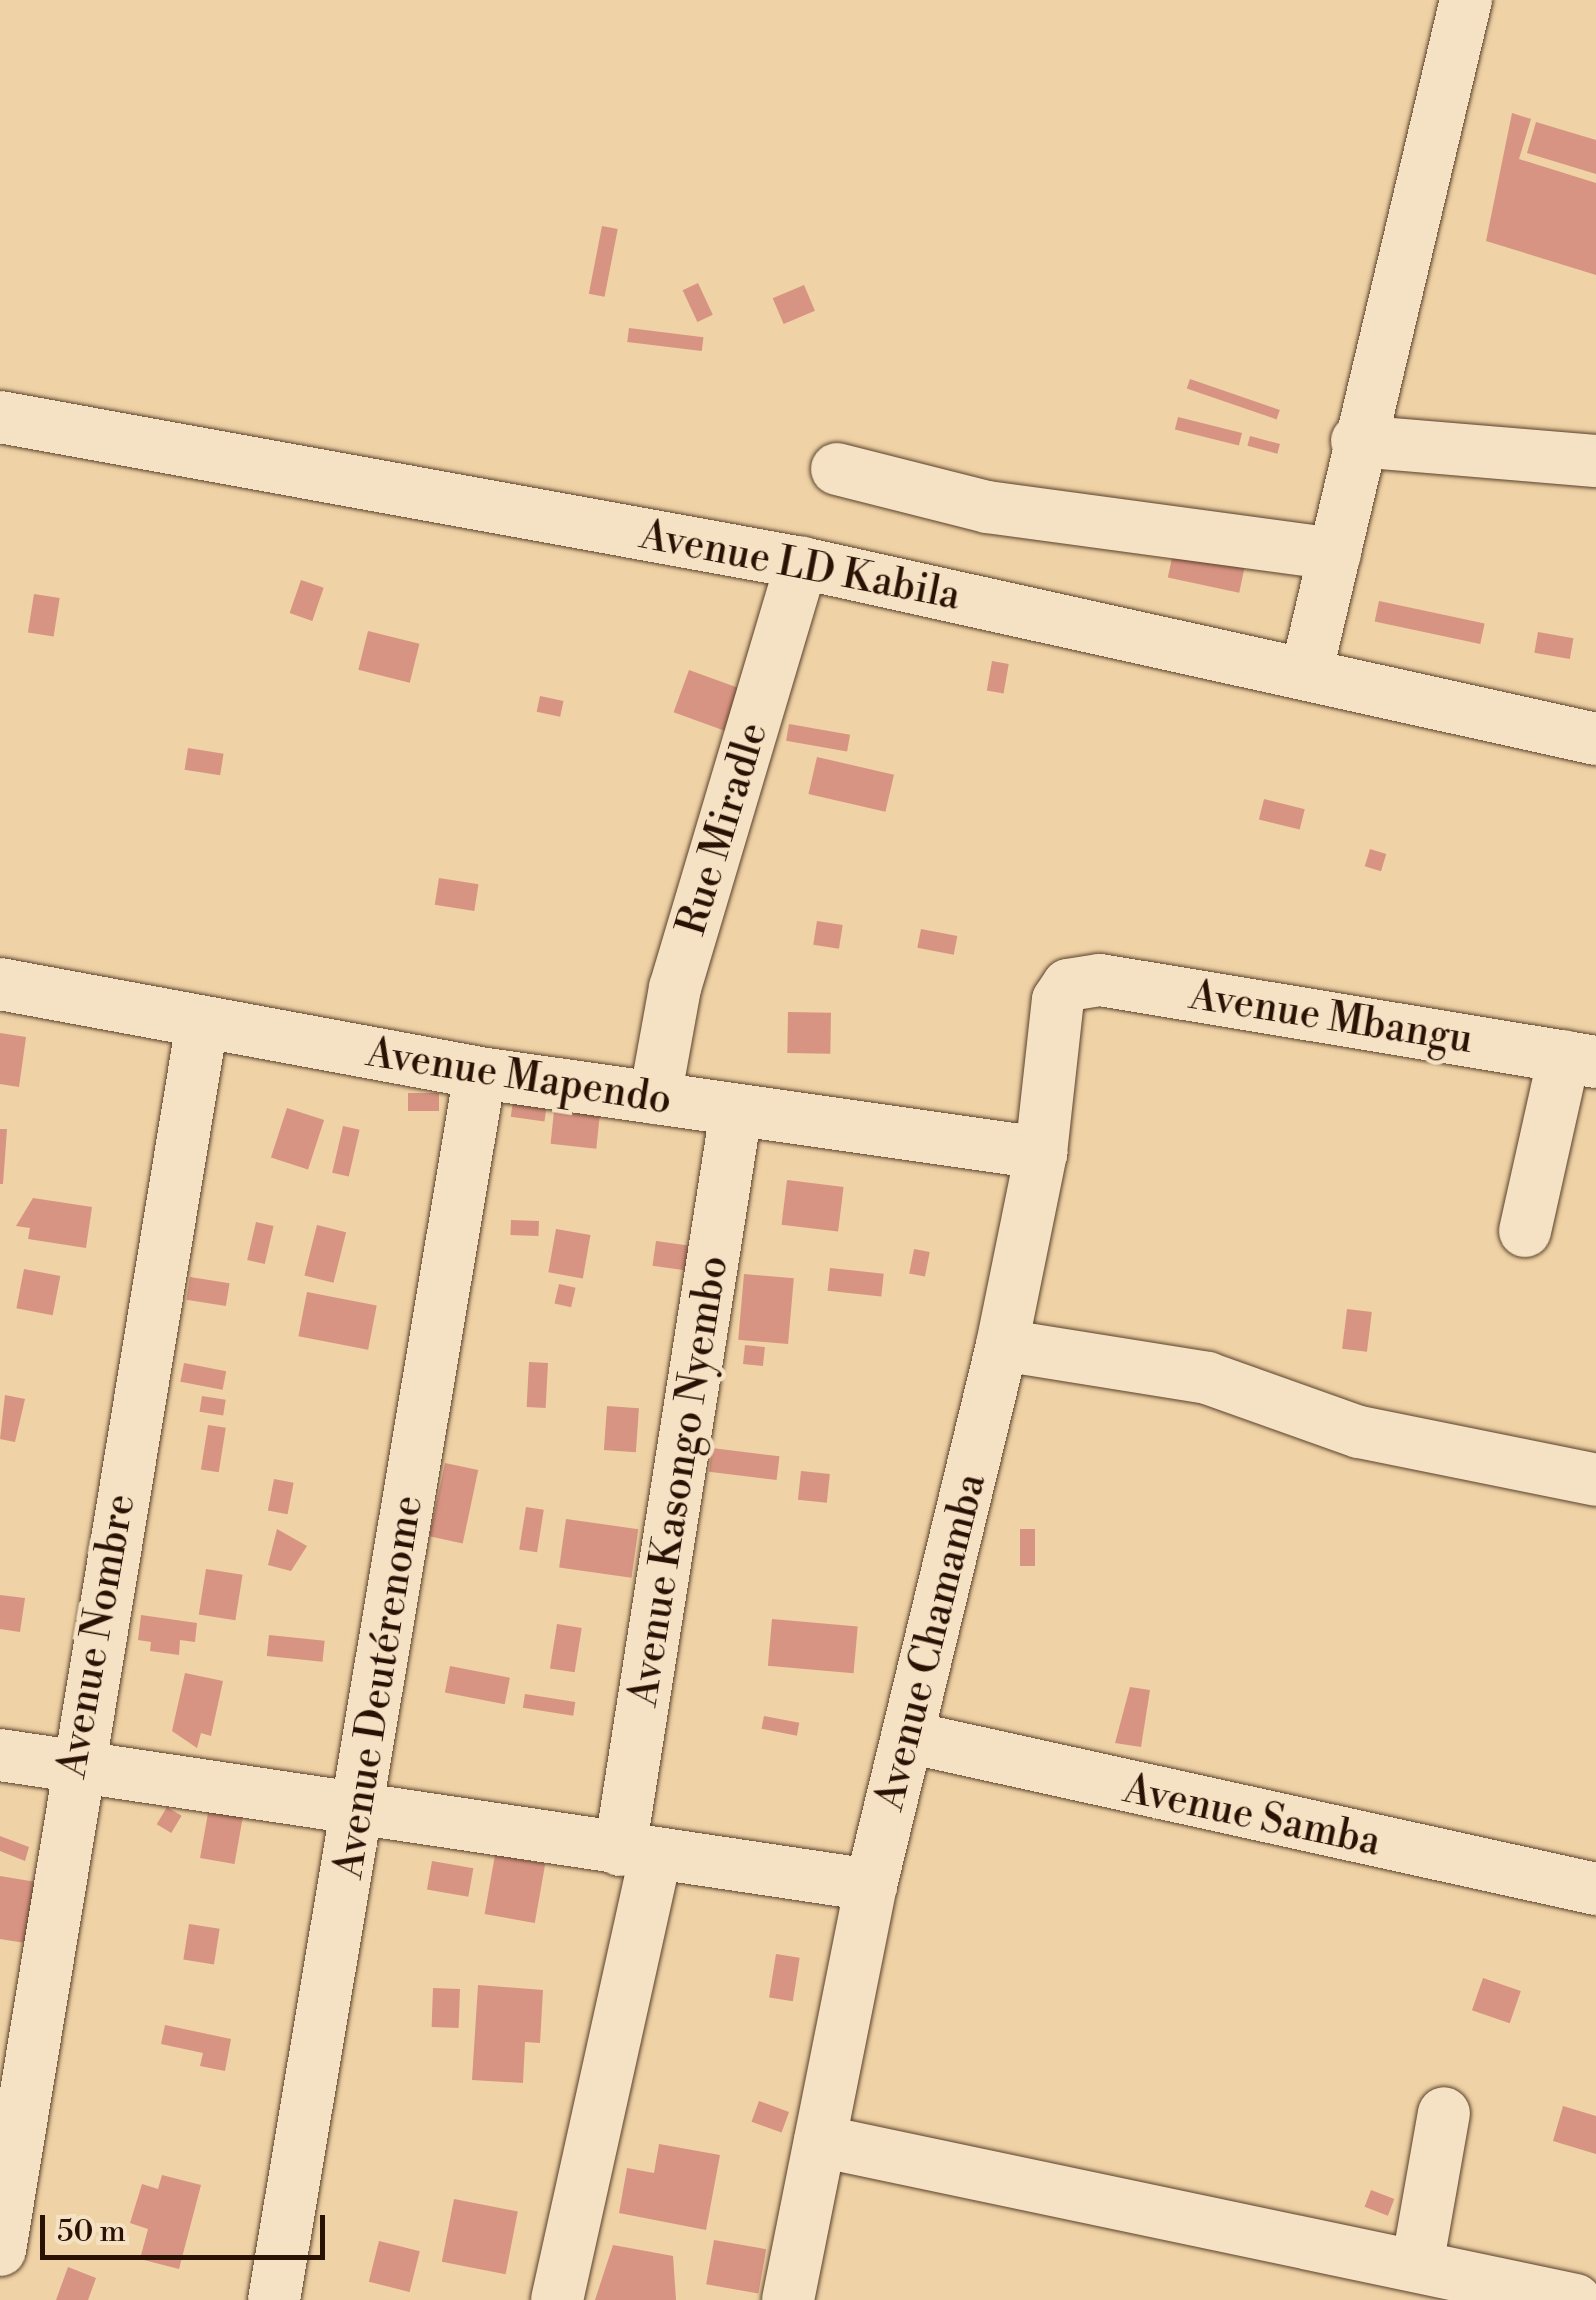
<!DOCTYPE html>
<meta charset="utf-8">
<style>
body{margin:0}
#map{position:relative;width:1596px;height:2300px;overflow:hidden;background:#efd2a5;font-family:"Libre Bodoni",serif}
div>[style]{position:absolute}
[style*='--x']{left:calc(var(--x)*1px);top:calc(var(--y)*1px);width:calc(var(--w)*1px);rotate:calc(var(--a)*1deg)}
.building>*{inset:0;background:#d89482;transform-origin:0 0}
.roads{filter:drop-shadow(0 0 2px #5a412c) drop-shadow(0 0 2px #5a412c)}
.minor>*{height:52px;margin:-26px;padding:0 26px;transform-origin:26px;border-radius:26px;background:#f5e2c4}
span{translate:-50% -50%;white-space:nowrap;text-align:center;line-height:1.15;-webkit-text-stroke:9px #f5e2c4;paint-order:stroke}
.street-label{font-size:40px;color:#291104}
.scale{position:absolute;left:40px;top:2215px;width:285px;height:45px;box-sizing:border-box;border:5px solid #291104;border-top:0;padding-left:12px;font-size:30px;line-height:35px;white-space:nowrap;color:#291104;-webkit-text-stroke:8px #f5e2c4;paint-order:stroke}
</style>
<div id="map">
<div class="building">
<div style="clip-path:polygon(1512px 113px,1531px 119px,1519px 159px,1596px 183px,1596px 275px,1486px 241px)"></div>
<div style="clip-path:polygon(1536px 122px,1596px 140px,1596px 174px,1527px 153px)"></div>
<div style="left:602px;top:226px;width:16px;height:69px;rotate:11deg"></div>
<div style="left:698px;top:283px;width:35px;height:17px;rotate:65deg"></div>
<div style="left:804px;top:285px;width:28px;height:34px;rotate:67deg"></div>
<div style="left:629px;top:328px;width:75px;height:14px;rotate:7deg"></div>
<div style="left:1190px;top:379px;width:95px;height:10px;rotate:19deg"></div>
<div style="left:1178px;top:417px;width:66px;height:13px;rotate:14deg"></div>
<div style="left:1250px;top:436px;width:31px;height:10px;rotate:15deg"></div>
<div style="left:1173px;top:553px;width:73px;height:25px;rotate:12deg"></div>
<div style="left:301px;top:580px;width:24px;height:35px;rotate:19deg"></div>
<div style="left:34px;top:594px;width:26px;height:39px;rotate:9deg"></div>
<div style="left:1379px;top:601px;width:108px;height:21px;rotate:12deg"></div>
<div style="left:368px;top:631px;width:53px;height:40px;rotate:14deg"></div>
<div style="left:1538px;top:632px;width:36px;height:21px;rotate:10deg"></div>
<div style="left:992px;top:661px;width:17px;height:30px;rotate:10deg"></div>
<div style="left:689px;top:670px;width:55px;height:45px;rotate:20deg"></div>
<div style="left:540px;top:696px;width:24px;height:16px;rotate:12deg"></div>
<div style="left:789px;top:724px;width:62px;height:17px;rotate:10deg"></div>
<div style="left:188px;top:748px;width:36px;height:22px;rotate:9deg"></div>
<div style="left:817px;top:757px;width:79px;height:38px;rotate:13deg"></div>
<div style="left:1264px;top:799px;width:42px;height:21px;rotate:14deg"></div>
<div style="left:1370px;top:849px;width:17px;height:18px;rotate:17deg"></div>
<div style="left:439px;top:878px;width:40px;height:27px;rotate:9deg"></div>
<div style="left:817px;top:921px;width:26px;height:24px;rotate:9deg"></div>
<div style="left:921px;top:929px;width:37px;height:19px;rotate:11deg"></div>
<div style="left:788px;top:1012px;width:43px;height:41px;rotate:1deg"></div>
<div style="clip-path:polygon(0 1033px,26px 1037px,19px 1087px,0 1084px)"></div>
<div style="left:408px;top:1093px;width:31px;height:18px"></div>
<div style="left:513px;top:1101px;width:34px;height:16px;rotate:8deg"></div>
<div style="left:287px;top:1108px;width:39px;height:52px;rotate:18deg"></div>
<div style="left:554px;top:1111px;width:46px;height:33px;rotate:6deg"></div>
<div style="left:343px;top:1126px;width:17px;height:48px;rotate:13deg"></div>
<div style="clip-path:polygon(0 1129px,7px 1129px,3px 1184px,0 1184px)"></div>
<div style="left:787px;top:1180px;width:57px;height:45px;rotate:7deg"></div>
<div style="clip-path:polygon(33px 1198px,92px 1207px,86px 1248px,28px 1239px,30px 1228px,16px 1226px)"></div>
<div style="left:511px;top:1220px;width:28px;height:15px;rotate:2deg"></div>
<div style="left:256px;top:1222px;width:18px;height:39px;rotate:13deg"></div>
<div style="left:317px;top:1225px;width:30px;height:52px;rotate:14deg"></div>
<div style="left:556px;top:1229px;width:35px;height:44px;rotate:10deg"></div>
<div style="left:656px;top:1241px;width:36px;height:25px;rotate:8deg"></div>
<div style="left:914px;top:1249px;width:16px;height:25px;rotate:11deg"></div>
<div style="left:830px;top:1268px;width:54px;height:23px;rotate:6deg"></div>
<div style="left:24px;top:1269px;width:37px;height:40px;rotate:11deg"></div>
<div style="left:744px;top:1274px;width:50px;height:66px;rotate:5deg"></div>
<div style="left:190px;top:1277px;width:40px;height:23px;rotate:9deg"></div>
<div style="left:559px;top:1284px;width:17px;height:20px;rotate:13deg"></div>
<div style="left:307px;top:1292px;width:71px;height:45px;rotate:11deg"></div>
<div style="left:1347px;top:1309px;width:25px;height:40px;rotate:7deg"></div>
<div style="left:745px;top:1345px;width:20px;height:19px;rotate:6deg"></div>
<div style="left:529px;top:1362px;width:19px;height:45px;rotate:3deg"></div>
<div style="left:184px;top:1363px;width:43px;height:19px;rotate:11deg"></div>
<div style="clip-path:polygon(5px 1395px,25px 1399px,15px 1442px,0 1439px)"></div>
<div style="left:202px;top:1396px;width:24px;height:16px;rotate:9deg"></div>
<div style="left:607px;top:1406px;width:32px;height:44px;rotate:4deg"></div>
<div style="left:208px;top:1425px;width:18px;height:45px;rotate:9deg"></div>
<div style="left:712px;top:1448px;width:68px;height:24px;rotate:7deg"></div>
<div style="left:445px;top:1463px;width:34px;height:75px;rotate:12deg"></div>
<div style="left:801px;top:1471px;width:29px;height:29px;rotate:6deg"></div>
<div style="left:274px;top:1479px;width:20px;height:32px;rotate:11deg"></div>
<div style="left:526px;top:1507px;width:18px;height:43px;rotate:9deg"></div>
<div style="left:566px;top:1519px;width:73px;height:49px;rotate:8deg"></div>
<div style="clip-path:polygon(277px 1529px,307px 1546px,291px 1571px,268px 1565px)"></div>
<div style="left:1020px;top:1529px;width:15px;height:37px"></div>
<div style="left:206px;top:1569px;width:37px;height:46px;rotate:9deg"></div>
<div style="clip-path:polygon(0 1595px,25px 1598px,20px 1632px,0 1629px)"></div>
<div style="clip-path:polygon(141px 1615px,197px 1623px,195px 1642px,180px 1640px,179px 1655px,150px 1651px,151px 1642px,138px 1640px)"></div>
<div style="left:772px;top:1619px;width:86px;height:47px;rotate:5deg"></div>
<div style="left:557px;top:1624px;width:25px;height:45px;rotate:9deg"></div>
<div style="left:269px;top:1635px;width:56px;height:21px;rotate:6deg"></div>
<div style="left:450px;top:1666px;width:61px;height:27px;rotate:11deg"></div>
<div style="clip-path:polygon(185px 1673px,223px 1681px,211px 1736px,201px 1733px,197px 1748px,172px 1731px)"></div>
<div style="clip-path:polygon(1130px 1687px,1150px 1690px,1141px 1747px,1115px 1743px)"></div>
<div style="left:525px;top:1694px;width:51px;height:14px;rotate:9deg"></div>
<div style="left:764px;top:1716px;width:36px;height:13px;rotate:11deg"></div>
<div style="left:211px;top:1796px;width:35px;height:63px;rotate:10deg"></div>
<div style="left:167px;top:1807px;width:17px;height:20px;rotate:31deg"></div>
<div style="clip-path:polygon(0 1836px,29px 1847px,25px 1861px,0 1851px)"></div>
<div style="left:495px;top:1855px;width:51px;height:60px;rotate:10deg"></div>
<div style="left:432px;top:1861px;width:42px;height:29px;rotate:10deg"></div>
<div style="clip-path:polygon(0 1876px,36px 1882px,25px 1943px,0 1939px)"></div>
<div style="left:189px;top:1924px;width:31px;height:36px;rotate:9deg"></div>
<div style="left:776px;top:1954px;width:24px;height:44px;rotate:9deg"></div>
<div style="left:1483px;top:1978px;width:40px;height:34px;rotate:19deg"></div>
<div style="clip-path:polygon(478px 1985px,543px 1990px,540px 2043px,525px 2042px,523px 2083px,472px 2080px)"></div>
<div style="left:433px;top:1988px;width:27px;height:39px;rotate:2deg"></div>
<div style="clip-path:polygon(165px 2025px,231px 2039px,225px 2071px,200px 2066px,203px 2053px,161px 2044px)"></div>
<div style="left:759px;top:2101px;width:32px;height:22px;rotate:20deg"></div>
<div style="clip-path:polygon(1563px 2106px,1596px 2116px,1596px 2154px,1553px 2141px)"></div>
<div style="clip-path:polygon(659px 2144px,720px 2155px,706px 2230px,619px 2213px,627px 2168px,654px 2173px)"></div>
<div style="clip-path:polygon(162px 2175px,201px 2185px,179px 2269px,140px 2259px,148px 2229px,130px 2223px,142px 2184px,158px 2189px)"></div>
<div style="left:1371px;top:2190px;width:25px;height:18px;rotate:21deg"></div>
<div style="left:454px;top:2199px;width:65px;height:64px;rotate:11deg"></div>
<div style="left:714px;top:2240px;width:53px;height:45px;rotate:10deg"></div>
<div style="left:379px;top:2241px;width:42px;height:42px;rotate:14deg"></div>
<div style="clip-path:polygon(613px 2245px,673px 2256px,676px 2300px,595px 2300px)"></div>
<div style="clip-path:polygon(68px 2267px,96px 2278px,88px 2300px,56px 2300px)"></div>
</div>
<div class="roads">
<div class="minor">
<div style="--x:0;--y:417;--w:815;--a:10.32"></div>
<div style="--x:802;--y:563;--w:813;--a:12.5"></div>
<div style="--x:1357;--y:441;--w:240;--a:4.8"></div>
<div style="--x:837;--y:469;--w:155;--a:14.2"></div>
<div style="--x:987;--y:507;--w:351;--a:7.7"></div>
<div style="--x:1306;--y:674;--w:693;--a:-76.65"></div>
<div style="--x:0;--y:984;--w:488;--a:10.5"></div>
<div style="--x:480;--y:1073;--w:567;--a:8.12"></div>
<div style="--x:655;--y:1098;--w:112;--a:-79.7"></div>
<div style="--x:675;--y:988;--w:444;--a:-73.4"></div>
<div style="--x:1525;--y:1231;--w:179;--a:-77.4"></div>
<div style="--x:1002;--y:1345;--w:208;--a:9.1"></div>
<div style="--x:1207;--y:1378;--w:161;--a:19.6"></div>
<div style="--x:1359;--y:1432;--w:242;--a:11.4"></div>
<div style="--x:908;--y:1737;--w:705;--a:12.46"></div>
<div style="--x:0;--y:1755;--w:881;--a:8.49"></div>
<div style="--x:620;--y:1850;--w:747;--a:-81.07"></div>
<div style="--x:820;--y:2141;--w:772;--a:11.89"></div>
<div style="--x:0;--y:2250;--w:1244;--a:-80.65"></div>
<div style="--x:1417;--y:2266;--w:155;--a:-80"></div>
<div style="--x:274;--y:2300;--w:1244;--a:-80.47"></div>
<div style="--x:557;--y:2300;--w:456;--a:-77.5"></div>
<div style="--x:788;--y:2300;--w:423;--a:-78.7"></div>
<div style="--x:871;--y:1885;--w:556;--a:-76.36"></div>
<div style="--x:1002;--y:1345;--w:196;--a:-78.5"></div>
<div style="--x:1041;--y:1153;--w:154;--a:-83.7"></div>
<div style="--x:1058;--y:1000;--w:18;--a:-56"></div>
<div style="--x:1068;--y:985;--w:32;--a:-9"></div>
<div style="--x:1100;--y:980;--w:503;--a:9.39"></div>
</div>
</div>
<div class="street-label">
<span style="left:800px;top:566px;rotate:11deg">Avenue LD Kabila</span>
<span style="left:723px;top:829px;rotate:-73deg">Rue Miradle</span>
<span style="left:1331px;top:1018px;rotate:9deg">Avenue Mbangu</span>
<span style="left:519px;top:1077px;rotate:9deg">Avenue Mapendo</span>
<span style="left:679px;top:1481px;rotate:-81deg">Avenue Kasongo Nyembo</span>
<span style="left:97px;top:1636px;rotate:-80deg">Avenue Nombre</span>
<span style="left:931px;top:1642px;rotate:-76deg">Avenue Chamamba</span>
<span style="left:379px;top:1687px;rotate:-81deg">Avenue Deutérenome</span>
<span style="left:1252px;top:1816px;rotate:12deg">Avenue Samba</span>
</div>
<div class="scale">50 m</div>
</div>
